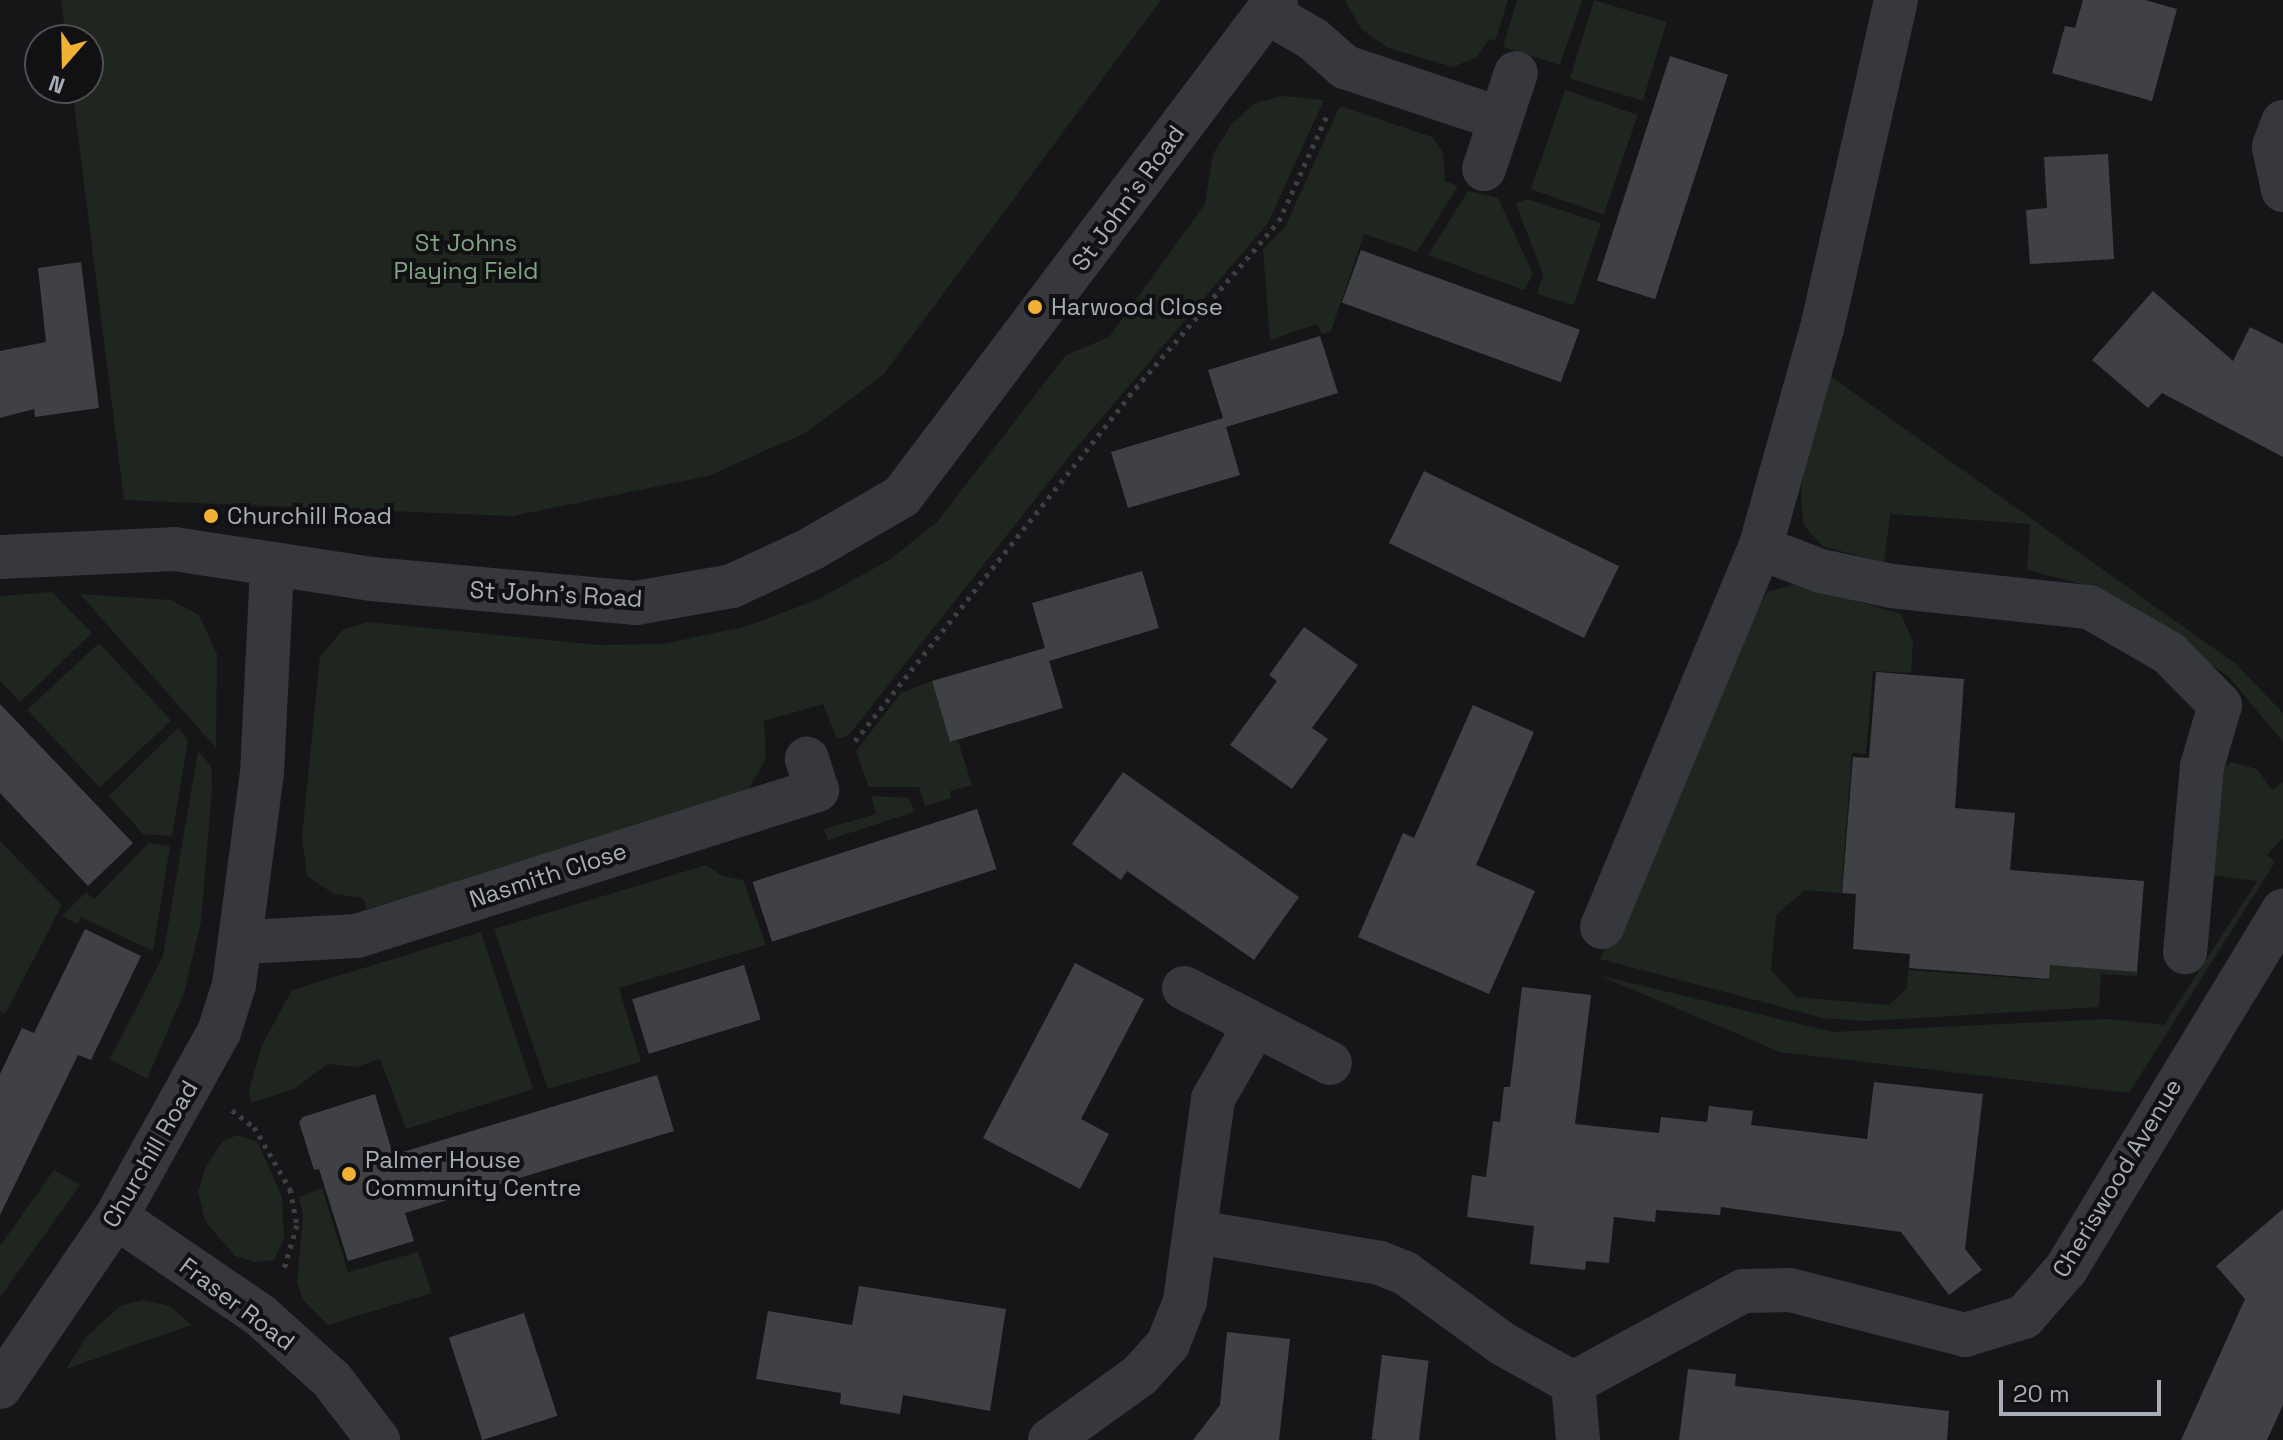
<!DOCTYPE html>
<style>
body{margin:0}
#map{position:relative;width:2283px;height:1440px;overflow:hidden;background:#161618;font-family:"Space Grotesk",sans-serif}
div>[style]{position:absolute}
[style*='--x']{left:calc(var(--x)*1px);top:calc(var(--y)*1px);width:calc(var(--w)*1px);rotate:calc(var(--a)*1deg)}
.green>*{inset:0;background:#1e261f;transform-origin:0 0}
.building>*{inset:0;background:#404145;transform-origin:0 0}
.path>*{height:5px;margin-top:-2.5px;transform-origin:0;background:repeating-linear-gradient(90deg,#3d3f44 0 4px,transparent 0 10px)}
.minor>*{height:44px;margin:-22px;padding:0 22px;transform-origin:22px;border-radius:22px;background:#37383d}
.dots>*{width:22px;height:22px;translate:-50% -50%;box-sizing:border-box;border:4px solid #111113;border-radius:50%}
span{translate:-50% -50%;white-space:nowrap;text-align:center;line-height:1.15;-webkit-text-stroke:8px #111113;paint-order:stroke}
.street-label{font-size:24px;color:#a8adb8}
.park-label{font-size:24px;color:#7fa381}
.poi-label{font-size:24px;color:#a8adb8}
.left{translate:0 -50%;text-align:left}
.north{position:absolute;left:24px;top:24px;width:80px;height:80px;box-sizing:border-box;background:#111113;border:2px solid #4d4f55;border-radius:50%;rotate:200deg;font-size:22px;font-weight:700;line-height:32px;text-align:center;color:#a8adb8}
.north::after{content:'';display:block;margin:auto;width:28px;height:36px;background:#f2b134;clip-path:polygon(50% 0,100% 100%,50% 72%,0 100%)}
.scale{position:absolute;left:1999px;top:1380px;width:162px;height:36px;box-sizing:border-box;border:4px solid #a8adb8;border-top:0;padding-left:10px;font-size:24px;line-height:28px;white-space:nowrap;color:#a8adb8;-webkit-text-stroke:6px #111113;paint-order:stroke}
</style>
<div id="map">
<div class="green">
<div style="clip-path:polygon(61px 0,1161px 0,883px 375px,805px 433px,708px 476px,513px 516px,124px 500px,72px 88px,88px 88px,88px 40px,66px 40px)"></div>
<div style="clip-path:polygon(1345px 0,1508px 0,1495px 41px,1489px 39px,1477px 57px,1453px 67px,1388px 48px,1361px 29px)"></div>
<div style="clip-path:polygon(1517px 0,1582px 0,1560px 65px,1503px 47px)"></div>
<div style="left:1594px;top:0;width:76px;height:82px;rotate:17deg"></div>
<div style="left:1565px;top:90px;width:77px;height:105px;rotate:19deg"></div>
<div style="clip-path:polygon(1283px 96px,1324px 100px,1268px 223px,1075px 449px,848px 736px,837px 739px,823px 704px,764px 721px,766px 759px,748px 790px,715px 805px,367px 909px,363px 898px,334px 894px,307px 876px,302px 837px,320px 656px,343px 630px,368px 622px,599px 645px,663px 644px,747px 626px,819px 599px,889px 560px,937px 522px,1066px 355px,1109px 337px,1205px 204px,1213px 154px,1231px 125px,1255px 103px)"></div>
<div style="clip-path:polygon(1340px 106px,1432px 137px,1443px 153px,1445px 181px,1458px 186px,1417px 252px,1364px 234px,1331px 331px,1322px 334px,1317px 324px,1270px 340px,1263px 249px,1285px 227px)"></div>
<div style="clip-path:polygon(1468px 191px,1498px 198px,1533px 274px,1524px 290px,1428px 255px)"></div>
<div style="clip-path:polygon(1527px 199px,1601px 223px,1574px 305px,1537px 294px,1543px 275px,1516px 204px)"></div>
<div style="clip-path:polygon(1829px 375px,2236px 664px,2283px 713px,2283px 742px,2229px 677px,2175px 639px,2078px 583px,2027px 570px,2030px 524px,1890px 514px,1884px 563px,1822px 546px,1803px 524px,1801px 491px,1810px 431px)"></div>
<div style="clip-path:polygon(1797px 584px,1901px 614px,1913px 642px,1911px 673px,1873px 671px,1866px 754px,1852px 753px,1841px 893px,1805px 890px,1776px 915px,1771px 970px,1796px 997px,1889px 1005px,1907px 988px,1908px 970px,2049px 980px,2050px 965px,2137px 972px,2137px 976px,2101px 974px,2099px 1007px,1867px 1021px,1823px 1018px,1600px 959px,1745px 630px,1767px 592px)"></div>
<div style="clip-path:polygon(52px 592px,92px 633px,20px 702px,0 681px,0 596px)"></div>
<div style="clip-path:polygon(80px 594px,171px 600px,199px 615px,217px 654px,216px 748px)"></div>
<div style="left:99px;top:643px;width:106px;height:98px;rotate:47deg"></div>
<div style="clip-path:polygon(932px 681px,950px 742px,958px 741px,972px 785px,950px 791px,951px 798px,925px 806px,919px 787px,869px 787px,856px 751px,901px 693px)"></div>
<div style="clip-path:polygon(178px 728px,188px 740px,172px 836px,143px 834px,109px 796px)"></div>
<div style="clip-path:polygon(198px 751px,211px 766px,212px 787px,201px 922px,184px 993px,147px 1079px,110px 1059px,163px 956px)"></div>
<div style="clip-path:polygon(2231px 762px,2257px 769px,2272px 790px,2283px 782px,2283px 838px,2267px 855px,2275px 862px,2129px 1093px,1780px 1052px,1598px 975px,1833px 1032px,2110px 1019px,2164px 1025px,2257px 881px,2209px 875px,2222px 768px)"></div>
<div style="clip-path:polygon(871px 796px,909px 798px,914px 812px,828px 840px,824px 829px,876px 814px)"></div>
<div style="clip-path:polygon(0 841px,62px 905px,5px 1014px,0 1012px)"></div>
<div style="clip-path:polygon(149px 843px,170px 846px,153px 951px,81px 917px,78px 924px,62px 916px,86px 892px,94px 899px)"></div>
<div style="clip-path:polygon(706px 865px,722px 876px,743px 880px,766px 945px,619px 988px,641px 1062px,548px 1089px,494px 929px)"></div>
<div style="clip-path:polygon(481px 932px,533px 1089px,406px 1129px,380px 1059px,356px 1067px,328px 1064px,294px 1089px,251px 1103px,249px 1090px,262px 1045px,292px 990px)"></div>
<div style="clip-path:polygon(237px 1135px,257px 1141px,282px 1197px,284px 1239px,274px 1260px,255px 1262px,235px 1256px,205px 1221px,198px 1192px,206px 1166px,222px 1142px)"></div>
<div style="clip-path:polygon(54px 1170px,80px 1185px,0 1297px,0 1246px)"></div>
<div style="clip-path:polygon(322px 1188px,348px 1272px,418px 1252px,432px 1293px,328px 1325px,303px 1300px,297px 1282px,303px 1215px,299px 1197px)"></div>
<div style="clip-path:polygon(143px 1300px,170px 1306px,191px 1325px,66px 1369px,87px 1336px,120px 1306px)"></div>
</div>
<div class="building">
<div style="clip-path:polygon(2083px 0,2145px 0,2177px 9px,2152px 101px,2052px 73px,2065px 26px,2075px 28px)"></div>
<div style="left:1670px;top:56px;width:61px;height:236px;rotate:18deg"></div>
<div style="clip-path:polygon(2108px 154px,2114px 259px,2030px 264px,2026px 210px,2047px 208px,2044px 157px)"></div>
<div style="left:1361px;top:250px;width:233px;height:56px;rotate:20deg"></div>
<div style="clip-path:polygon(81px 262px,99px 408px,35px 417px,34px 409px,0 418px,0 351px,46px 342px,38px 268px)"></div>
<div style="clip-path:polygon(2153px 291px,2233px 361px,2250px 327px,2283px 344px,2283px 457px,2162px 393px,2148px 408px,2092px 360px)"></div>
<div style="clip-path:polygon(1320px 336px,1338px 393px,1226px 427px,1240px 475px,1128px 508px,1111px 452px,1223px 418px,1208px 370px)"></div>
<div style="left:1424px;top:471px;width:217px;height:80px;rotate:26deg"></div>
<div style="clip-path:polygon(1142px 571px,1159px 628px,1049px 661px,1063px 708px,950px 742px,932px 681px,1045px 648px,1032px 603px)"></div>
<div style="clip-path:polygon(1304px 627px,1358px 665px,1312px 728px,1328px 739px,1292px 789px,1230px 745px,1277px 681px,1269px 675px)"></div>
<div style="clip-path:polygon(1876px 672px,1964px 679px,1955px 808px,2015px 813px,2010px 870px,2144px 881px,2137px 972px,2050px 965px,2049px 979px,1909px 968px,1910px 954px,1853px 949px,1856px 894px,1842px 893px,1853px 757px,1869px 758px)"></div>
<div style="clip-path:polygon(0 704px,133px 843px,88px 886px,0 793px)"></div>
<div style="clip-path:polygon(1473px 705px,1534px 732px,1476px 865px,1535px 891px,1489px 994px,1358px 937px,1403px 833px,1414px 838px)"></div>
<div style="clip-path:polygon(1123px 772px,1299px 897px,1254px 960px,1127px 871px,1121px 880px,1072px 844px)"></div>
<div style="left:977px;top:809px;width:63px;height:236px;rotate:72deg"></div>
<div style="clip-path:polygon(85px 929px,141px 956px,91px 1060px,78px 1055px,0 1215px,0 1074px,22px 1028px,34px 1033px)"></div>
<div style="clip-path:polygon(1075px 963px,1144px 999px,1081px 1119px,1109px 1134px,1080px 1189px,983px 1138px)"></div>
<div style="left:744px;top:965px;width:57px;height:117px;rotate:73deg"></div>
<div style="clip-path:polygon(1522px 987px,1591px 995px,1575px 1124px,1659px 1133px,1661px 1117px,1707px 1122px,1709px 1106px,1753px 1111px,1751px 1125px,1867px 1139px,1874px 1082px,1983px 1094px,1965px 1249px,1982px 1270px,1949px 1295px,1901px 1232px,1721px 1207px,1720px 1215px,1656px 1210px,1655px 1222px,1614px 1217px,1609px 1263px,1586px 1261px,1585px 1270px,1530px 1264px,1534px 1226px,1467px 1217px,1472px 1175px,1486px 1177px,1493px 1121px,1500px 1122px,1504px 1087px,1510px 1087px)"></div>
<div style="clip-path:polygon(657px 1075px,674px 1131px,405px 1213px,414px 1241px,348px 1261px,319px 1169px,314px 1170px,299px 1122px,303px 1117px,375px 1094px,393px 1155px)"></div>
<div style="clip-path:polygon(2283px 1209px,2283px 1405px,2267px 1440px,2181px 1440px,2245px 1299px,2216px 1266px)"></div>
<div style="clip-path:polygon(859px 1286px,1006px 1309px,990px 1411px,903px 1395px,900px 1414px,840px 1404px,841px 1393px,756px 1379px,768px 1311px,852px 1325px)"></div>
<div style="left:524px;top:1313px;width:108px;height:79px;rotate:72deg"></div>
<div style="clip-path:polygon(1227px 1332px,1290px 1339px,1279px 1440px,1193px 1440px,1220px 1405px)"></div>
<div style="left:1382px;top:1355px;width:47px;height:85px;rotate:7deg"></div>
<div style="clip-path:polygon(1688px 1369px,1736px 1374px,1735px 1386px,1949px 1411px,1947px 1440px,1679px 1440px)"></div>
</div>
<div class="path">
<div style="--x:855;--y:741;--w:441;--a:-51.5"></div>
<div style="--x:1129;--y:396;--w:230;--a:-49.4"></div>
<div style="--x:1279;--y:221;--w:119;--a:-65.6"></div>
<div style="--x:232;--y:1110;--w:28;--a:38"></div>
<div style="--x:254;--y:1127;--w:72;--a:59.9"></div>
<div style="--x:290;--y:1189;--w:37;--a:79"></div>
<div style="--x:297;--y:1225;--w:49;--a:106.6"></div>
</div>
<div class="minor">
<div style="--x:1896;--y:0;--w:336;--a:102.7"></div>
<div style="--x:1822;--y:328;--w:229;--a:105.7"></div>
<div style="--x:1760;--y:548;--w:65;--a:20.7"></div>
<div style="--x:1821;--y:571;--w:72;--a:12.1"></div>
<div style="--x:1891;--y:586;--w:199;--a:6.1"></div>
<div style="--x:2089;--y:607;--w:92;--a:29.9"></div>
<div style="--x:2169;--y:653;--w:73;--a:45.6"></div>
<div style="--x:2220;--y:705;--w:64;--a:106.4"></div>
<div style="--x:2202;--y:766;--w:187;--a:95.2"></div>
<div style="--x:1268;--y:13;--w:52;--a:30"></div>
<div style="--x:1313;--y:39;--w:43;--a:41.2"></div>
<div style="--x:1345;--y:67;--w:164;--a:18.4"></div>
<div style="--x:2283;--y:122;--w:27;--a:110"></div>
<div style="--x:2274;--y:147;--w:44;--a:78.2"></div>
<div style="--x:1484;--y:169;--w:101;--a:-71.6"></div>
<div style="--x:0;--y:557;--w:174;--a:-2.6"></div>
<div style="--x:174;--y:549;--w:200;--a:8.6"></div>
<div style="--x:372;--y:579;--w:265;--a:5.2"></div>
<div style="--x:636;--y:603;--w:97;--a:-10"></div>
<div style="--x:732;--y:586;--w:87;--a:-25.1"></div>
<div style="--x:811;--y:549;--w:105;--a:-30.2"></div>
<div style="--x:902;--y:496;--w:621;--a:-52.98"></div>
<div style="--x:1602;--y:927;--w:411;--a:-67.4"></div>
<div style="--x:243;--y:942;--w:114;--a:-3"></div>
<div style="--x:357;--y:936;--w:483;--a:-17.6"></div>
<div style="--x:817;--y:790;--w:33;--a:-108"></div>
<div style="--x:1184;--y:988;--w:164;--a:27.2"></div>
<div style="--x:116;--y:1217;--w:176;--a:34.3"></div>
<div style="--x:261;--y:1316;--w:96;--a:42"></div>
<div style="--x:332;--y:1380;--w:76;--a:52.5"></div>
<div style="--x:1197;--y:1232;--w:186;--a:9.6"></div>
<div style="--x:1380;--y:1263;--w:27;--a:22"></div>
<div style="--x:1405;--y:1273;--w:121;--a:35.9"></div>
<div style="--x:1503;--y:1344;--w:80;--a:29.1"></div>
<div style="--x:1573;--y:1383;--w:193;--a:-28.4"></div>
<div style="--x:1743;--y:1291;--w:47;--a:-1.2"></div>
<div style="--x:1790;--y:1290;--w:181;--a:14.4"></div>
<div style="--x:1965;--y:1335;--w:62;--a:-17"></div>
<div style="--x:2024;--y:1317;--w:64;--a:-48.8"></div>
<div style="--x:2066;--y:1269;--w:419;--a:-58.8"></div>
<div style="--x:1573;--y:1383;--w:57;--a:85"></div>
<div style="--x:0;--y:1387;--w:206;--a:-55.7"></div>
<div style="--x:116;--y:1217;--w:212;--a:-60.9"></div>
<div style="--x:219;--y:1032;--w:49;--a:-72.3"></div>
<div style="--x:234;--y:985;--w:214;--a:-82.5"></div>
<div style="--x:262;--y:773;--w:208;--a:-87.2"></div>
<div style="--x:1050;--y:1440;--w:111;--a:-35.8"></div>
<div style="--x:1140;--y:1375;--w:42;--a:-47.9"></div>
<div style="--x:1168;--y:1344;--w:46;--a:-68.4"></div>
<div style="--x:1185;--y:1301;--w:204;--a:-82.1"></div>
<div style="--x:1213;--y:1099;--w:85;--a:-60.4"></div>
</div>
<div class="dots">
<div style="left:1035px;top:307px;background:#f2b134"></div>
<div style="left:211px;top:516px;background:#f2b134"></div>
<div style="left:349px;top:1174px;background:#f2b134"></div>
</div>
<div class="street-label">
<span style="left:1128px;top:198px;rotate:-54deg">St John's Road</span>
<span style="left:556px;top:594px;rotate:3deg">St John's Road</span>
<span style="left:548px;top:875px;rotate:-18deg">Nasmith Close</span>
<span style="left:150px;top:1154px;rotate:-60deg">Churchill Road</span>
<span style="left:2117px;top:1178px;rotate:-59deg">Cheriswood Avenue</span>
<span style="left:237px;top:1304px;rotate:37deg">Fraser Road</span>
</div>
<div class="park-label">
<span style="left:466px;top:257px">St Johns<br>Playing Field</span>
</div>
<div class="poi-label">
<span class="left" style="left:1051px;top:307px">Harwood Close</span>
<span class="left" style="left:227px;top:516px">Churchill Road</span>
<span class="left" style="left:365px;top:1174px">Palmer House<br>Community Centre</span>
</div>
<div class="north">N</div>
<div class="scale">20 m</div>
</div>
